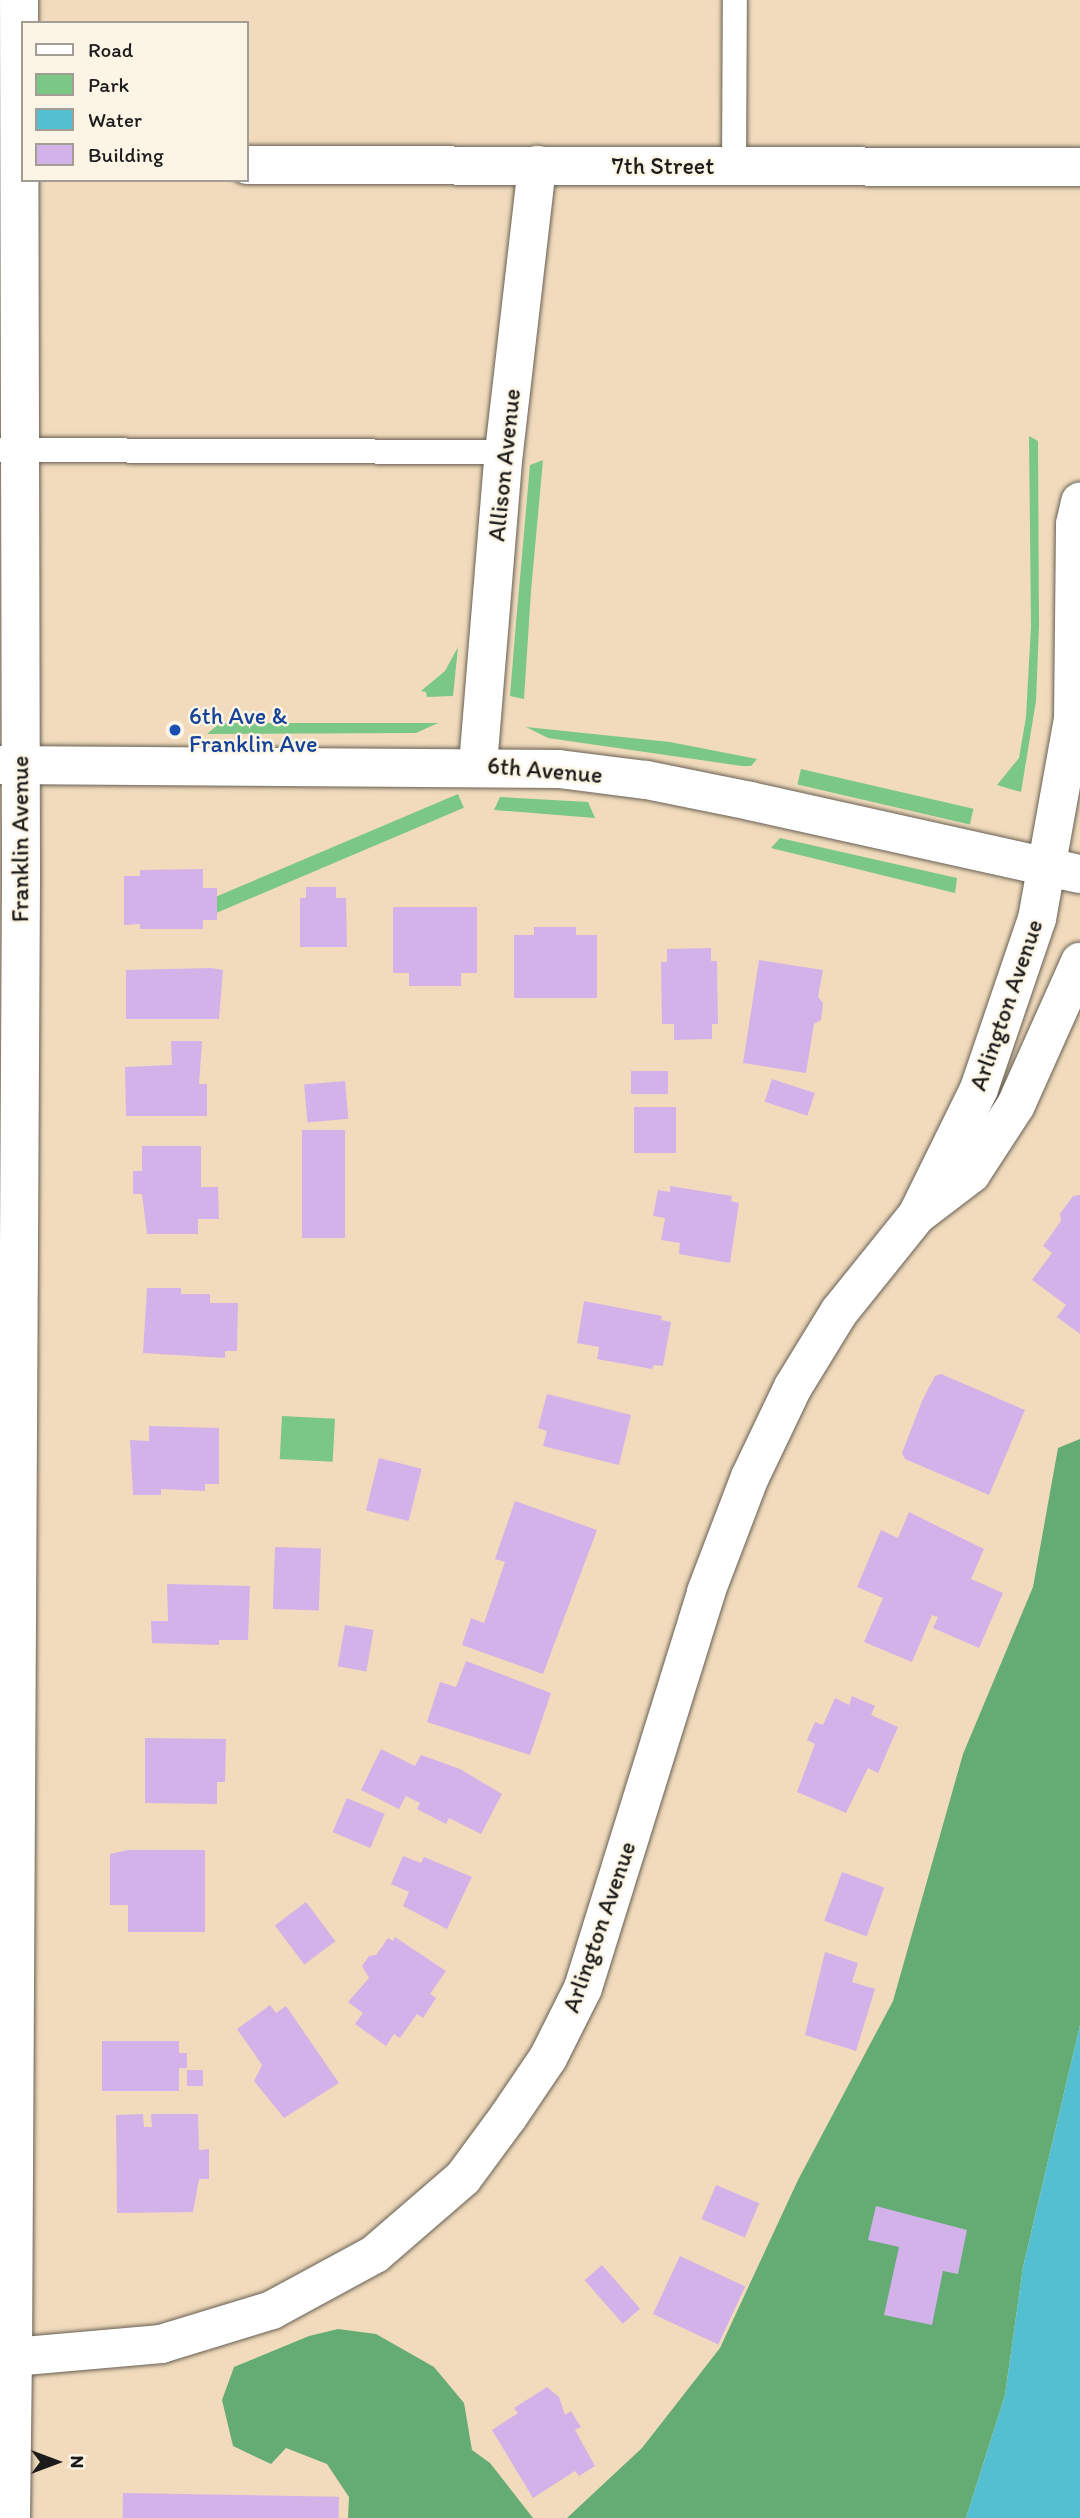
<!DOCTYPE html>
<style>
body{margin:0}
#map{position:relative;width:1080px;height:2518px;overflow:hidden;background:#f1dbbc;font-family:Itim,sans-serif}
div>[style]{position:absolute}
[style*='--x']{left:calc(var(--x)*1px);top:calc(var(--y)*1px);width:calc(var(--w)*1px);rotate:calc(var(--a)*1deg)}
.green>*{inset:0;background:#7bc786;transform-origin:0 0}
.forest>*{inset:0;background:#64ac73}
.water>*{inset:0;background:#54bfd0}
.building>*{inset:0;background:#d3b2e9;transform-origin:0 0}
.roads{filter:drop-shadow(0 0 2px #675f54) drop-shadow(0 0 2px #675f54)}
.service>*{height:24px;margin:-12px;padding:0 12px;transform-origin:12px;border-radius:12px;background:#fff}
.minor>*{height:38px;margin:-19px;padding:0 19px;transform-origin:19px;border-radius:19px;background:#fff}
.secondary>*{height:38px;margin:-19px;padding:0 19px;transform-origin:19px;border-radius:19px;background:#fff}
.dots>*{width:19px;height:19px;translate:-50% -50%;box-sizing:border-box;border:4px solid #fcf5e5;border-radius:50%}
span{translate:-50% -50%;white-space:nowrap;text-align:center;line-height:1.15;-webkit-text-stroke:5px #fcf5e5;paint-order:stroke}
.street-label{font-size:24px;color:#1c1c1c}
.transit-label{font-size:24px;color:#164399}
.left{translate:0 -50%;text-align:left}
.legend{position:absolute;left:21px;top:21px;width:228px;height:161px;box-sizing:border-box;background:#fcf5e5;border:2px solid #a29e95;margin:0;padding:9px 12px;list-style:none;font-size:21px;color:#1c1c1c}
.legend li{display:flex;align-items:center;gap:14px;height:35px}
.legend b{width:35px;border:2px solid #a29e95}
.north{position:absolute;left:21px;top:2427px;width:70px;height:70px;-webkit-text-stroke:5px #fcf5e5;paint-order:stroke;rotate:90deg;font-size:19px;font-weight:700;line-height:28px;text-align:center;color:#1c1c1c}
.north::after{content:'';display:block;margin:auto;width:24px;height:32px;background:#1c1c1c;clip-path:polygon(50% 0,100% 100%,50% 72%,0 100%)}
</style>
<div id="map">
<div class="green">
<div style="clip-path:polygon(1029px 436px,1038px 441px,1039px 626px,1036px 701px,1021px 792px,997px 785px,1019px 758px,1026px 717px,1031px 626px)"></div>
<div style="clip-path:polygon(543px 460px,531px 591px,524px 699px,510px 696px,516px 623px,530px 465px)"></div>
<div style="clip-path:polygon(458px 647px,453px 696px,427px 697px,426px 692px,421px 691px,445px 671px)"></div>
<div style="clip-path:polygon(220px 723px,438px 723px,416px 733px,207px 734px)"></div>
<div style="clip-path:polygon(526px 727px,670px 742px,757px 759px,751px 766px,742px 766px,548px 738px)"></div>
<div style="left:801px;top:769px;width:177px;height:16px;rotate:13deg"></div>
<div style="left:458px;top:794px;width:15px;height:278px;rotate:67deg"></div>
<div style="clip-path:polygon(500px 797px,588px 802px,595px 818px,494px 810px)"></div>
<div style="clip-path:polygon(780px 838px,957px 878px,955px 893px,771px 848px)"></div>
<div style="left:282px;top:1416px;width:53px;height:43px;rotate:3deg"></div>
</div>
<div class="forest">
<div style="clip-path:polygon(1080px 1439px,1080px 2025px,1023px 2267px,1005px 2395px,966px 2518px,567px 2518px,642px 2448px,720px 2348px,798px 2180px,893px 2001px,963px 1754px,1033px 1587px,1058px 1448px)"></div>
<div style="clip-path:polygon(338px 2329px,376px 2334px,434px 2367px,464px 2403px,472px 2450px,490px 2463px,533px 2518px,348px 2518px,349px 2497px,327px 2464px,286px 2448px,271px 2464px,233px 2446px,222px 2400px,234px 2367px,309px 2336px)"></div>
</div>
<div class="water">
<div style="clip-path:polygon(1080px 2025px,1080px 2518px,966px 2518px,1005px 2395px,1023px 2267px)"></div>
</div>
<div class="building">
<div style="clip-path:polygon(203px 869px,203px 888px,217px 888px,217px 920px,203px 920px,203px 929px,140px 929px,140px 924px,124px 925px,124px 876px,140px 876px,140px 870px)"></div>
<div style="clip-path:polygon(306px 887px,336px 887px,336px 898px,346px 898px,347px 947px,300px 947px,300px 898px,306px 898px)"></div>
<div style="clip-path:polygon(393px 907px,477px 907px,477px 973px,461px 973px,461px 986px,409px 986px,409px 973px,393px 973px)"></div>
<div style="clip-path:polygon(534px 927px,576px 927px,576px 935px,597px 935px,597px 998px,514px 998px,514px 935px,534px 935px)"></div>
<div style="clip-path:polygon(711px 948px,711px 961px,717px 961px,718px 1024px,712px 1024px,712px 1039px,674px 1040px,674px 1024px,662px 1024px,661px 962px,667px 962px,667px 949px)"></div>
<div style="clip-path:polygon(759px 960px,823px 970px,818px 997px,823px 1003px,821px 1020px,814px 1024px,806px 1073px,743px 1063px)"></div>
<div style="clip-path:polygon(211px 968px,223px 970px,219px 1019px,126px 1019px,126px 970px)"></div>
<div style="clip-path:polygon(171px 1041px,202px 1041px,199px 1084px,207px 1084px,207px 1116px,126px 1116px,125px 1067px,172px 1065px)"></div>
<div style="left:631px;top:1071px;width:37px;height:23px"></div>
<div style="left:772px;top:1079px;width:45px;height:24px;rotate:18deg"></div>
<div style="left:345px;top:1081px;width:38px;height:41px;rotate:85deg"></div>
<div style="left:634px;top:1107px;width:42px;height:46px"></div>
<div style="left:302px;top:1130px;width:43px;height:108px"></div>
<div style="clip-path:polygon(142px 1146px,201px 1146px,201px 1187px,218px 1187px,219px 1219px,198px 1219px,198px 1234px,147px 1234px,142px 1194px,133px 1194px,133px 1171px,142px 1171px)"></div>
<div style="clip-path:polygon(670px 1186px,732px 1196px,731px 1201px,739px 1203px,730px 1263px,679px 1254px,680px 1243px,661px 1240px,665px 1218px,653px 1216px,658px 1190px,670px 1192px)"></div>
<div style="clip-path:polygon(1080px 1195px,1080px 1334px,1057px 1317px,1066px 1305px,1032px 1280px,1052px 1253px,1043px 1246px,1061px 1221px,1060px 1214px,1073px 1196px)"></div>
<div style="clip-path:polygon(147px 1288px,181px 1288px,181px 1294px,210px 1294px,210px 1303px,238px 1303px,237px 1351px,225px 1351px,225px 1358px,143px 1353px)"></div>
<div style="clip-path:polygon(584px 1301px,662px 1316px,661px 1320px,671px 1322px,663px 1366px,654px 1365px,652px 1369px,597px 1359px,599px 1347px,577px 1343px)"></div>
<div style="clip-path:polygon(941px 1374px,1025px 1410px,989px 1495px,905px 1459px,902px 1453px,922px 1401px,935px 1376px)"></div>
<div style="clip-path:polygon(547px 1394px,631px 1415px,619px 1465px,543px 1446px,547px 1431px,538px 1428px)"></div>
<div style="clip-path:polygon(149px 1426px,219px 1428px,219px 1484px,205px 1484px,205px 1491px,161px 1489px,161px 1495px,133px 1495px,130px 1440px,149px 1441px)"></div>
<div style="left:379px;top:1458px;width:44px;height:54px;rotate:14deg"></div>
<div style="clip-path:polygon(515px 1501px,597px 1530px,543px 1674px,462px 1645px,471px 1618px,484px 1623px,505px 1562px,495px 1559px)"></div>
<div style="clip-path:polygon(909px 1512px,984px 1549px,971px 1579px,1003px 1593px,979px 1648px,933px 1628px,938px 1617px,932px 1615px,912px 1662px,864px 1642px,883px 1598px,857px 1587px,881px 1530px,898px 1538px)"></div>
<div style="left:275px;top:1547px;width:46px;height:62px;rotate:2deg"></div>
<div style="clip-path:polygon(167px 1584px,250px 1586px,248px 1640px,219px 1640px,219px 1645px,152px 1643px,151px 1621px,168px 1621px)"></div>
<div style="left:345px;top:1625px;width:29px;height:42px;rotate:10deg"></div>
<div style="clip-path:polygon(466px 1661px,551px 1693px,530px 1755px,427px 1722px,440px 1682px,456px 1687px)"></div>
<div style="clip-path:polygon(852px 1696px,875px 1706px,871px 1715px,898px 1727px,878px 1773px,868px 1768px,846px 1813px,797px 1792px,815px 1744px,807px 1740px,815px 1722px,823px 1725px,835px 1698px,849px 1705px)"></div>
<div style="clip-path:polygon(145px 1738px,226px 1739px,225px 1782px,217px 1782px,217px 1804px,145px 1803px)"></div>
<div style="clip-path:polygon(381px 1749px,415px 1766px,421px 1755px,460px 1769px,502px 1794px,481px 1834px,449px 1818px,446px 1824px,417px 1809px,420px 1803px,406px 1796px,399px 1809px,361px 1790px)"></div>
<div style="left:347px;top:1798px;width:41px;height:37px;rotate:23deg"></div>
<div style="clip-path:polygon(128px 1850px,205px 1850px,205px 1932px,128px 1932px,128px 1905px,110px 1905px,110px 1854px)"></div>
<div style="clip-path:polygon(403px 1856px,421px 1863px,424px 1857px,472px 1877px,447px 1929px,403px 1906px,409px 1892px,391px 1884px)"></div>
<div style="left:842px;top:1872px;width:45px;height:52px;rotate:20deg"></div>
<div style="left:306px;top:1902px;width:49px;height:39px;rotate:53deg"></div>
<div style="clip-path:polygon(395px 1937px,446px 1971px,430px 1994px,436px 1998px,423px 2018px,417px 2014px,400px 2038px,394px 2034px,386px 2046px,355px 2024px,363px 2013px,348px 2002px,369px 1978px,362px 1966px,369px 1956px,376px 1955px,388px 1938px,393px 1941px)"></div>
<div style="clip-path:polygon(825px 1952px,858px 1963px,852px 1982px,875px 1989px,856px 2051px,805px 2035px)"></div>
<div style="clip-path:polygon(270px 2005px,276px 2013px,286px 2006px,339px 2083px,284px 2118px,254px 2081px,262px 2065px,237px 2029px)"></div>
<div style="clip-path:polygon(102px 2041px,179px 2041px,179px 2053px,187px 2053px,187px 2068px,179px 2068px,179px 2091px,102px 2091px)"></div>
<div style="left:203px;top:2070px;width:16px;height:16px;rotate:90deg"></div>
<div style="clip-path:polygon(143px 2114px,144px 2127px,152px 2127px,151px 2114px,198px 2114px,199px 2150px,209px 2149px,209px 2179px,199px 2179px,193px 2212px,117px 2213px,116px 2115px)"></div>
<div style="left:716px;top:2185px;width:47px;height:37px;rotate:23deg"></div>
<div style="clip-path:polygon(876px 2206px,967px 2230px,958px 2274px,943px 2271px,932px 2325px,884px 2315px,899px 2247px,868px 2240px)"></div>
<div style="left:680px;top:2256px;width:72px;height:64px;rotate:25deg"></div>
<div style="left:602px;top:2265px;width:58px;height:23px;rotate:49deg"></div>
<div style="clip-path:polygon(547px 2387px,559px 2397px,565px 2415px,571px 2411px,581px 2427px,575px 2430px,595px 2466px,579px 2476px,575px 2471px,533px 2498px,492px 2430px,518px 2413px,514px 2408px)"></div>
<div style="left:123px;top:2493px;width:216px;height:25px;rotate:1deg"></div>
</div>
<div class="roads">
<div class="service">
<div style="--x:734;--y:166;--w:166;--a:-89.7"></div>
<div style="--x:0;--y:450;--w:504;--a:0.23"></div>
</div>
<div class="minor">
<div style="--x:247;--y:165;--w:833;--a:0.14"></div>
<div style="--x:478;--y:765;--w:314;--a:-85.3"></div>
<div style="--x:504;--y:452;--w:289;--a:-83.4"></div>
<div style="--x:13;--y:2357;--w:1484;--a:-89.69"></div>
<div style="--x:21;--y:873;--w:873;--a:-90.13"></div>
</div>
<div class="secondary">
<div style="--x:0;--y:765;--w:559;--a:0.41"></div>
<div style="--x:559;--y:769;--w:88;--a:7.2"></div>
<div style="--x:646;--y:780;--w:106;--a:11.4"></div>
<div style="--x:750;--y:801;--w:338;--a:12.5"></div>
<div style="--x:918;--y:1213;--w:138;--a:-63.8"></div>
<div style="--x:979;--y:1089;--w:180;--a:-71.2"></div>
<div style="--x:1037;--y:919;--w:203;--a:-79.8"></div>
<div style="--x:1073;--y:719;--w:195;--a:-89.4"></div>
<div style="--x:1075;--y:524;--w:23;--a:-77"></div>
<div style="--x:11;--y:2518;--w:161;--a:-89.3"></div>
<div style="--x:13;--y:2357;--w:149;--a:-5"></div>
<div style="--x:161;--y:2344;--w:116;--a:-17"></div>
<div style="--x:272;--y:2310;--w:117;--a:-28.5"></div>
<div style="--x:375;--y:2254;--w:116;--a:-40.8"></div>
<div style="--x:463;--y:2178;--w:76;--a:-53.6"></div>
<div style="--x:508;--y:2117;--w:71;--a:-55.9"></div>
<div style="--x:548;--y:2058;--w:78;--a:-63.4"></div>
<div style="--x:583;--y:1988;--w:415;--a:-72.7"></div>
<div style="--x:706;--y:1592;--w:123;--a:-69.1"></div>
<div style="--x:750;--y:1477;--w:100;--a:-64.5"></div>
<div style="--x:793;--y:1387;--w:88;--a:-58.5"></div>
<div style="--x:839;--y:1312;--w:124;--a:-51.2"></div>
<div style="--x:917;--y:1215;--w:68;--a:-37.2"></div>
<div style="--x:971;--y:1174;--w:82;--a:-56.9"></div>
<div style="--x:1016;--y:1105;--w:157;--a:-65.9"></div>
</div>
</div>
<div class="dots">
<div style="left:175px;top:730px;background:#1a4fb4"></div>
</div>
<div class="street-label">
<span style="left:663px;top:166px">7th Street</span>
<span style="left:504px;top:465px;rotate:-84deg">Allison Avenue</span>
<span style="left:545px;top:770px;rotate:5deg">6th Avenue</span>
<span style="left:20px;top:839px;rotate:-90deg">Franklin Avenue</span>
<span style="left:1006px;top:1005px;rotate:-71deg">Arlington Avenue</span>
<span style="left:599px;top:1927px;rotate:-71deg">Arlington Avenue</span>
</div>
<div class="transit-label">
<span class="left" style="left:189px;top:730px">6th Ave &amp;<br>Franklin Ave</span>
</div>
<ul class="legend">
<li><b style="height:9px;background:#fff"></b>Road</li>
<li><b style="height:19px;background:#7bc786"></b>Park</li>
<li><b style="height:19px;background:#54bfd0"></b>Water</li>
<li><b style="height:19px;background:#d3b2e9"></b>Building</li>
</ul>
<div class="north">N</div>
</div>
